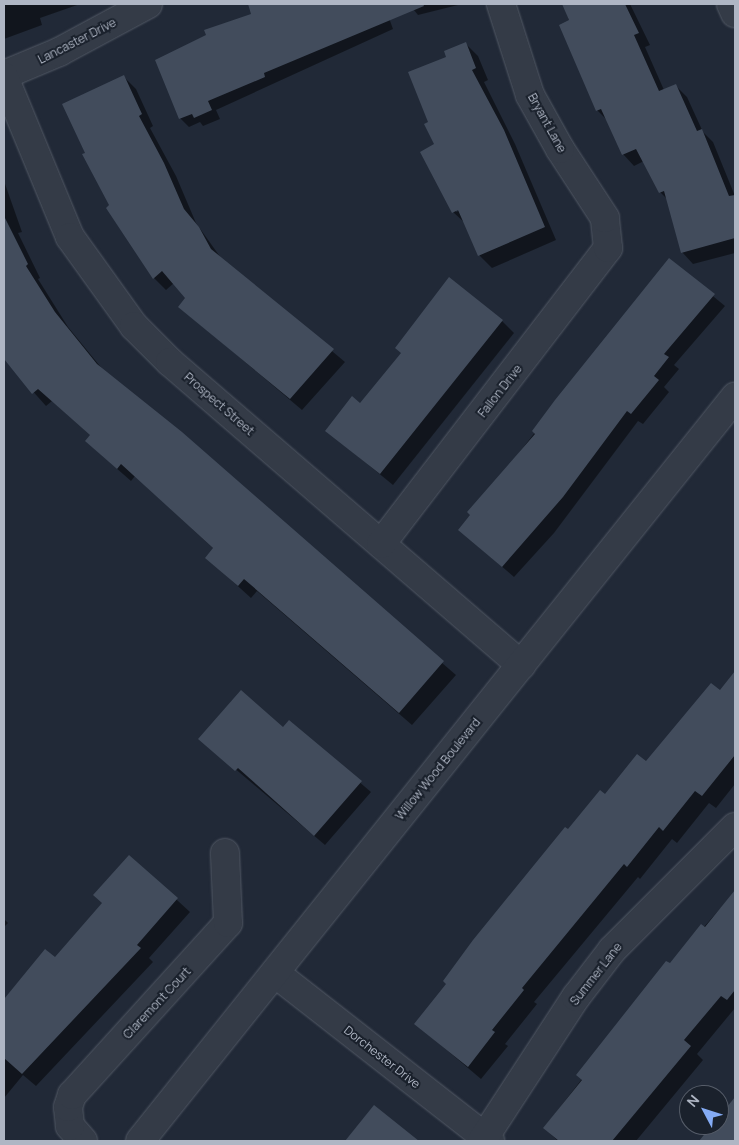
<!DOCTYPE html>
<style>
body{margin:0}
#map{position:relative;width:739px;height:1145px;overflow:hidden;background:#212937;font-family:Manrope,sans-serif}
div>[style]{position:absolute}
[style*='--x']{left:calc(var(--x)*1px);top:calc(var(--y)*1px);width:calc(var(--w)*1px);rotate:calc(var(--a)*1deg)}
.shadow>*{inset:0;background:#0007}
.building>*{inset:0;background:#424c5c}
.roads{filter:drop-shadow(0 0 1px #525965) drop-shadow(0 0 1px #525965)}
.minor>*{height:28px;margin:-14px;padding:0 14px;transform-origin:14px;border-radius:14px;background:#343b47}
span{translate:-50% -50%;white-space:nowrap;text-align:center;line-height:1.15;-webkit-text-stroke:4px #1a212c;paint-order:stroke}
.street-label{font-size:12px;color:#afb6c4}
.frame{position:absolute;inset:0;border:5px solid #afb6c4;pointer-events:none}
.north{position:absolute;left:679px;top:1085px;width:50px;height:50px;box-sizing:border-box;background:#1a212c;border:1px solid #565d69;border-radius:50%;rotate:310deg;font-size:14px;font-weight:700;line-height:20px;text-align:center;color:#afb6c4}
.north::after{content:'';display:block;margin:auto;width:18px;height:22px;background:#84abf4;clip-path:polygon(50% 0,100% 100%,50% 72%,0 100%)}
</style>
<div id="map">
<div class="shadow">
<div style="clip-path:polygon(4px 4px,80px 4px,40px 18px,42px 25px,4px 39px)"></div>
<div style="clip-path:polygon(260px 4px,384px 4px,393px 29px,216px 110px,220px 119px,203px 126px,200px 122px,189px 127px,180px 118px,253px 14px,250px 7px)"></div>
<div style="clip-path:polygon(409px 4px,462px 4px,418px 15px)"></div>
<div style="clip-path:polygon(564px 4px,630px 4px,650px 45px,645px 47px,664px 90px,675px 85px,687px 97px,703px 132px,713px 142px,735px 196px,735px 253px,693px 264px,682px 252px,668px 200px,660px 192px,644px 161px,634px 166px,623px 154px,607px 120px,597px 110px)"></div>
<div style="clip-path:polygon(evenodd,466px 44px,478px 56px,488px 80px,484px 82px,515px 144px,556px 240px,492px 268px,480px 256px,466px 224px,453px 212px,430px 122px,447px 57px,466px 44px,465px 208px,456px 212px,456px 210px,465px 208px)"></div>
<div style="clip-path:polygon(124px 77px,136px 89px,153px 126px,150px 128px,176px 176px,196px 223px,221px 258px,345px 362px,302px 410px,180px 307px,187px 298px,174px 283px,166px 290px,154px 278px,108px 208px,111px 206px,86px 153px)"></div>
<div style="clip-path:polygon(4px 181px,22px 232px,18px 233px,40px 278px,38px 279px,68px 327px,104px 371px,456px 675px,412px 725px,257px 591px,251px 598px,220px 570px,207px 558px,214px 549px,135px 476px,131px 481px,99px 453px,86px 441px,91px 435px,52px 401px,46px 406px,4px 359px)"></div>
<div style="clip-path:polygon(669px 260px,725px 306px,674px 365px,679px 369px,664px 387px,669px 392px,643px 424px,638px 421px,554px 533px,514px 577px,459px 530px)"></div>
<div style="clip-path:polygon(502px 321px,514px 333px,393px 485px,327px 431px,361px 405px)"></div>
<div style="clip-path:polygon(735px 673px,735px 784px,716px 808px,709px 803px,677px 843px,672px 839px,640px 879px,638px 877px,534px 1002px,537px 1004px,505px 1044px,508px 1046px,481px 1079px,416px 1024px,606px 796px,646px 763px,720px 692px)"></div>
<div style="clip-path:polygon(289px 722px,371px 792px,325px 845px,200px 739px,283px 729px)"></div>
<div style="clip-path:polygon(129px 856px,190px 912px,149px 958px,153px 962px,36px 1086px,23px 1075px,4px 1098px,4px 999px,46px 950px,55px 959px,103px 903px)"></div>
<div style="clip-path:polygon(735px 892px,735px 1008px,697px 1054px,703px 1060px,636px 1141px,558px 1141px,544px 1128px,670px 965px)"></div>
<div style="clip-path:polygon(4px 919px,8px 923px,4px 927px)"></div>
<div style="clip-path:polygon(735px 1101px,735px 1141px,700px 1141px,714px 1125px,719px 1125px,719px 1119px)"></div>
<div style="clip-path:polygon(374px 1107px,417px 1141px,348px 1141px)"></div>
</div>
<div class="building">
<div style="clip-path:polygon(248px 4px,423px 4px,424px 6px,264px 73px,265px 77px,208px 101px,212px 110px,194px 118px,192px 114px,179px 119px,155px 60px,206px 35px,204px 30px,251px 14px)"></div>
<div style="clip-path:polygon(562px 4px,625px 4px,639px 33px,634px 35px,659px 91px,676px 84px,697px 131px,702px 129px,729px 196px,735px 195px,735px 238px,681px 253px,664px 191px,659px 193px,636px 149px,622px 155px,601px 109px,596px 111px,559px 25px,569px 20px)"></div>
<div style="clip-path:polygon(466px 42px,476px 68px,472px 70px,504px 130px,545px 227px,478px 256px,458px 210px,452px 213px,420px 152px,434px 144px,424px 124px,428px 122px,408px 72px,446px 57px,444px 51px)"></div>
<div style="clip-path:polygon(124px 75px,142px 114px,139px 116px,164px 163px,184px 209px,199px 227px,211px 249px,334px 349px,290px 399px,178px 307px,185px 298px,162px 271px,153px 279px,106px 208px,109px 205px,82px 154px,85px 153px,62px 104px)"></div>
<div style="clip-path:polygon(4px 216px,28px 264px,26px 266px,55px 312px,97px 364px,182px 432px,444px 661px,399px 713px,244px 579px,238px 586px,205px 558px,213px 548px,121px 464px,117px 469px,85px 441px,90px 435px,38px 389px,32px 394px,4px 359px)"></div>
<div style="clip-path:polygon(669px 258px,715px 294px,664px 354px,669px 357px,654px 376px,659px 380px,631px 414px,627px 411px,563px 497px,502px 567px,458px 530px,470px 515px,467px 512px,535px 434px,532px 431px,555px 400px)"></div>
<div style="clip-path:polygon(449px 277px,503px 320px,380px 474px,325px 431px,352px 396px,360px 403px,401px 353px,395px 348px)"></div>
<div style="clip-path:polygon(735px 671px,735px 755px,702px 796px,695px 791px,663px 831px,659px 827px,627px 867px,624px 864px,522px 988px,524px 990px,492px 1030px,495px 1032px,468px 1067px,414px 1024px,446px 984px,443px 981px,473px 940px,565px 827px,568px 829px,600px 790px,605px 794px,637px 754px,646px 761px,711px 683px,720px 690px)"></div>
<div style="clip-path:polygon(241px 690px,283px 727px,289px 720px,362px 781px,314px 836px,238px 768px,235px 771px,198px 739px)"></div>
<div style="clip-path:polygon(129px 855px,178px 898px,137px 945px,141px 948px,22px 1074px,4px 1058px,4px 999px,45px 949px,55px 957px,102px 903px,93px 895px)"></div>
<div style="clip-path:polygon(735px 890px,735px 990px,727px 1000px,721px 996px,684px 1040px,691px 1046px,612px 1141px,559px 1141px,543px 1128px,582px 1080px,576px 1075px,666px 961px,670px 963px,701px 924px,705px 927px)"></div>
<div style="clip-path:polygon(735px 1097px,735px 1141px,699px 1141px,712px 1125px,719px 1125px,719px 1117px)"></div>
<div style="clip-path:polygon(374px 1105px,419px 1141px,345px 1141px)"></div>
</div>
<div class="roads">
<div class="minor">
<div style="--x:731;--y:4;--w:10;--a:66"></div>
<div style="--x:4;--y:75;--w:60;--a:-22.7"></div>
<div style="--x:59;--y:52;--w:101;--a:-28.3"></div>
<div style="--x:4;--y:77;--w:173;--a:67.6"></div>
<div style="--x:70;--y:237;--w:110;--a:54.3"></div>
<div style="--x:134;--y:326;--w:51;--a:45"></div>
<div style="--x:170;--y:362;--w:464;--a:40.8"></div>
<div style="--x:381;--y:544;--w:373;--a:-52.5"></div>
<div style="--x:608;--y:248;--w:30;--a:-96"></div>
<div style="--x:605;--y:218;--w:82;--a:-123.1"></div>
<div style="--x:560;--y:149;--w:62;--a:-119.1"></div>
<div style="--x:530;--y:95;--w:96;--a:-107.7"></div>
<div style="--x:275;--y:973;--w:273;--a:38"></div>
<div style="--x:83;--y:1141;--w:20;--a:-131"></div>
<div style="--x:70;--y:1126;--w:19;--a:-96"></div>
<div style="--x:68;--y:1107;--w:13;--a:-72"></div>
<div style="--x:72;--y:1095;--w:232;--a:-47.8"></div>
<div style="--x:228;--y:923;--w:70;--a:-92.5"></div>
<div style="--x:140;--y:1141;--w:953;--a:-51.35"></div>
<div style="--x:482;--y:1141;--w:172;--a:-56.9"></div>
<div style="--x:576;--y:997;--w:59;--a:-52.5"></div>
<div style="--x:612;--y:950;--w:174;--a:-45"></div>
</div>
</div>
<div class="street-label">
<span style="left:77px;top:41px;rotate:-27deg">Lancaster Drive</span>
<span style="left:547px;top:123px;rotate:61deg">Bryant Lane</span>
<span style="left:500px;top:391px;rotate:-52deg">Fallon Drive</span>
<span style="left:219px;top:404px;rotate:41deg">Prospect Street</span>
<span style="left:438px;top:769px;rotate:-51deg">Willow Wood Boulevard</span>
<span style="left:596px;top:974px;rotate:-52deg">Summer Lane</span>
<span style="left:157px;top:1003px;rotate:-47deg">Claremont Court</span>
<span style="left:382px;top:1057px;rotate:38deg">Dorchester Drive</span>
</div>
<div class="frame"></div>
<div class="north">N</div>
</div>
